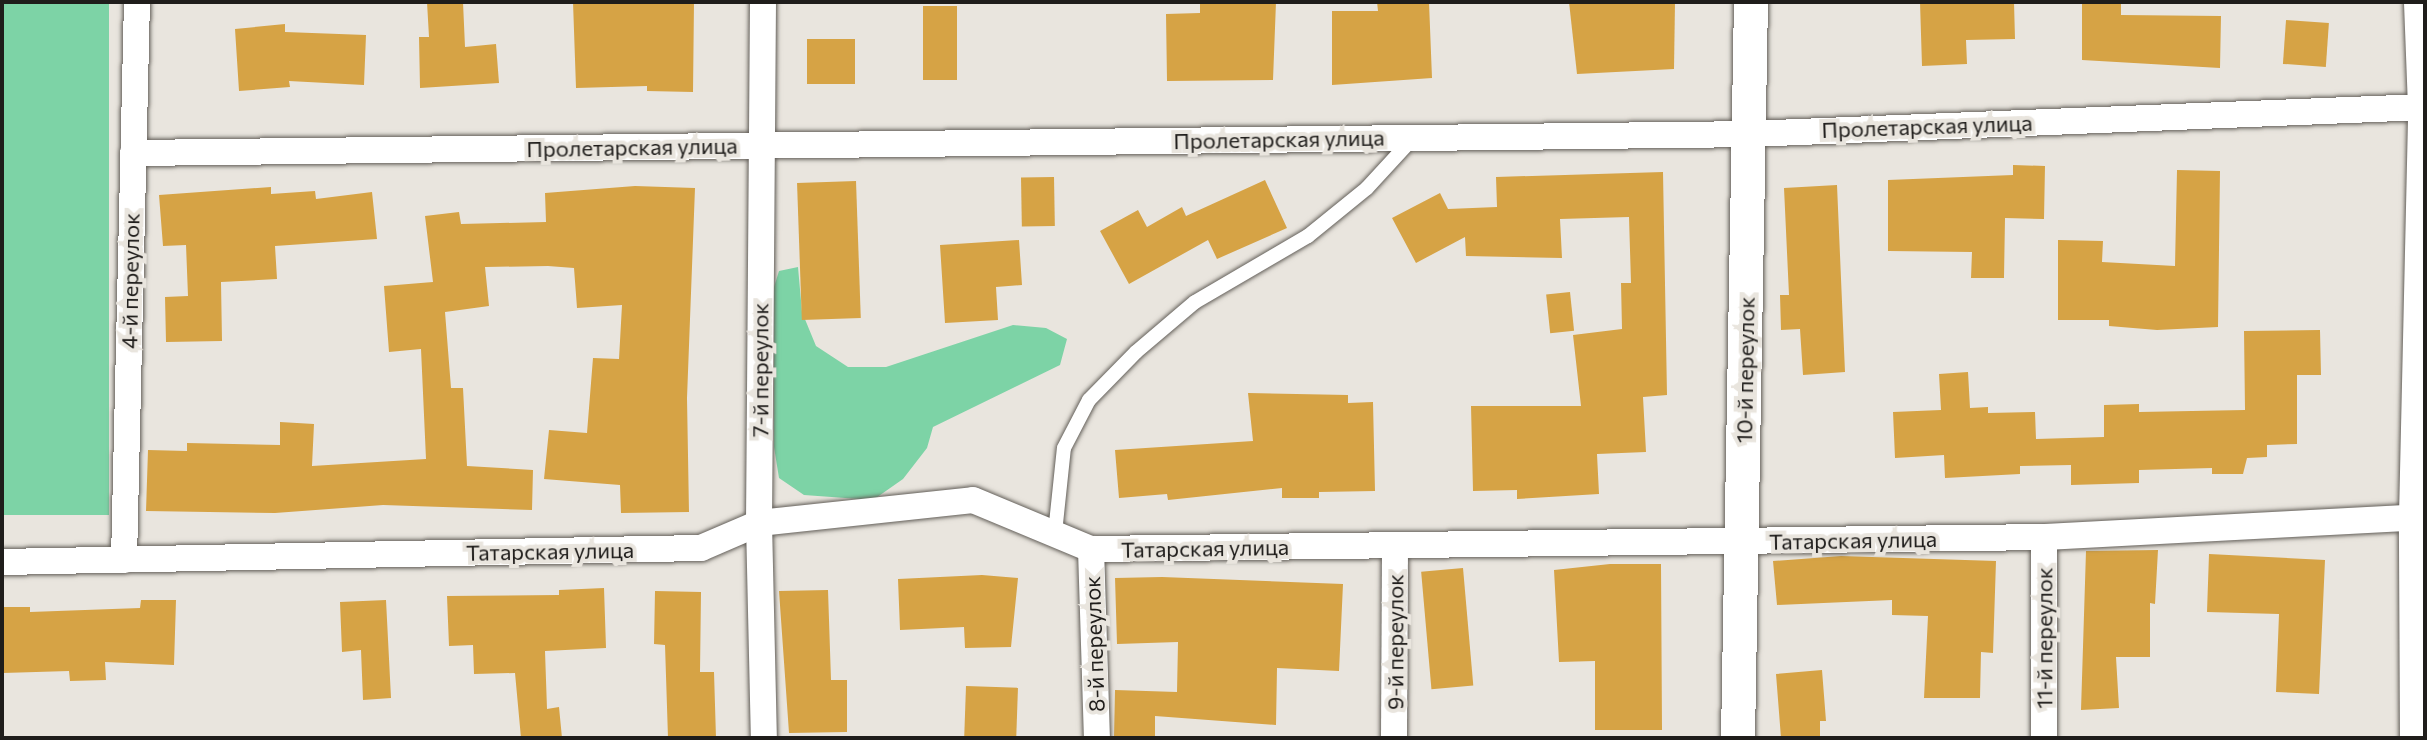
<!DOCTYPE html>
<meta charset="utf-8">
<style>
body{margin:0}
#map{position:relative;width:2427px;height:740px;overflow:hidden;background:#e9e5de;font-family:Commissioner,sans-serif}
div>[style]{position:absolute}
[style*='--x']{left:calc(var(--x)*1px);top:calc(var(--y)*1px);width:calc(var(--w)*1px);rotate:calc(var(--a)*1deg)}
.green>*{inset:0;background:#7dd3a6;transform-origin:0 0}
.building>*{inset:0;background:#d6a345;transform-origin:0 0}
.roads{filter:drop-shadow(0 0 2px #635f59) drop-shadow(0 0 2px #635f59)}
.service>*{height:14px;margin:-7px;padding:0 7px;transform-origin:7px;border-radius:7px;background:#fff}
.minor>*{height:26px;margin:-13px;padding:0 13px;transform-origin:13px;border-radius:13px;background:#fff}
.tertiary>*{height:34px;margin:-17px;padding:0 17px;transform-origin:17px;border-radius:17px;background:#fff}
span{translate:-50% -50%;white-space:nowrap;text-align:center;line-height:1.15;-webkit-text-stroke:8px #e9e5de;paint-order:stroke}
.street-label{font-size:22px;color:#1f1d1b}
.frame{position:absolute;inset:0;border:4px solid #1f1d1b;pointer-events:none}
</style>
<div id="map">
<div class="green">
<div style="left:2px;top:2px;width:107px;height:513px"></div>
<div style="clip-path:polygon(798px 267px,802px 312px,816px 346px,848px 367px,886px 367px,1013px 325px,1046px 328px,1067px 339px,1060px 365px,933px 427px,927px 448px,903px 479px,873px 500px,804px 495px,779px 478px,774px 447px,774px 287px,779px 271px)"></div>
</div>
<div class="building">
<div style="clip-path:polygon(427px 2px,463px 2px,465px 47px,496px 44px,499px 83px,420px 88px,419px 37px,429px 37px)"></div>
<div style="clip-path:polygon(573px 2px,694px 2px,693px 92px,647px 91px,647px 86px,576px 88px)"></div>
<div style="clip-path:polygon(1200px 2px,1276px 2px,1273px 80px,1167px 81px,1166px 14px,1200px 13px)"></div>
<div style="clip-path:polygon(1377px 2px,1429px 2px,1432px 78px,1332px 85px,1332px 11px,1378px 11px)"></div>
<div style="clip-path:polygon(1569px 2px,1675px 2px,1674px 69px,1577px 74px)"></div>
<div style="clip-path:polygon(1920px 2px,2014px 2px,2015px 39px,1966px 40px,1967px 64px,1922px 66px)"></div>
<div style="clip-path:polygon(2082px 2px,2121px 2px,2121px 15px,2221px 16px,2220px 68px,2082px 60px)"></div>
<div style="left:923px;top:6px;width:34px;height:74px"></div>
<div style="left:2286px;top:20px;width:43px;height:44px;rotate:4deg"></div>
<div style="clip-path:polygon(285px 24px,285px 32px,366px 35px,364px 85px,289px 81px,290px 87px,239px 91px,235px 29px)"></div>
<div style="left:855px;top:39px;width:45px;height:48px;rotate:90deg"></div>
<div style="clip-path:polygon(2013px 165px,2045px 166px,2044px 219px,2005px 218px,2004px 278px,1971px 278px,1972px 252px,1888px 251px,1888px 180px,2013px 175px)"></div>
<div style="clip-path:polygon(2177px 170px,2220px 171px,2218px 327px,2157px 330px,2109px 326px,2109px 320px,2058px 320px,2058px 240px,2103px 241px,2102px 262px,2175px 266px)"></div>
<div style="clip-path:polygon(1663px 172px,1667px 395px,1643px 397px,1646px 452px,1597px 454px,1599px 494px,1517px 499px,1517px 490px,1473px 491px,1471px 406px,1581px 406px,1573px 335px,1622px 329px,1621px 283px,1631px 283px,1629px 217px,1560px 219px,1562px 258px,1466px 256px,1465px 237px,1416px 263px,1392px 218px,1440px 193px,1448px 209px,1497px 207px,1496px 177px)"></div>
<div style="left:1054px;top:177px;width:49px;height:33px;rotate:89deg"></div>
<div style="clip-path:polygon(1265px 180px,1287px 228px,1217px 259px,1208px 240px,1129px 284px,1100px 231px,1138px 210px,1147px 227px,1182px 207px,1186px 216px)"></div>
<div style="left:856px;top:181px;width:137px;height:59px;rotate:88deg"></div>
<div style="clip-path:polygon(1837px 185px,1845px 372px,1803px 375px,1800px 329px,1781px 330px,1780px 295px,1789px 295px,1784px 188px)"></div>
<div style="clip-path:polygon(635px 186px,695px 188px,687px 398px,689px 512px,621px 513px,620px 485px,544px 479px,549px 430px,587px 433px,593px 358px,619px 359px,622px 305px,577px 308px,574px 268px,548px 266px,485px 267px,489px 306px,445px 312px,451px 388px,463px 388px,467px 466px,533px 470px,532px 510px,383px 505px,275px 513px,146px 511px,148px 450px,187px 451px,187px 443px,280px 445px,280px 422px,314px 424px,312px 466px,426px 459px,421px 349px,389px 352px,384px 286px,433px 282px,425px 216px,459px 212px,461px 224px,546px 222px,545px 193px)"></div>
<div style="clip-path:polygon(271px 187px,271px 194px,315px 191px,316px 199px,372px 192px,377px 239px,275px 246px,277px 279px,221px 282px,222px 341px,166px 342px,165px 297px,188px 296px,186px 245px,163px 246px,159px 195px)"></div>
<div style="clip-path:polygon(1019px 240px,1022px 285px,996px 287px,998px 320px,945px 323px,940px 245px)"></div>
<div style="left:1570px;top:292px;width:39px;height:24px;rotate:84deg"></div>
<div style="clip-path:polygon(2320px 330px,2321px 375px,2297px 375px,2297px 444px,2267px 445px,2267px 457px,2247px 458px,2243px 474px,2212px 474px,2212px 468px,2139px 470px,2139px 483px,2071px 485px,2071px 465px,2020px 466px,2020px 474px,1945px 478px,1944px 455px,1895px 458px,1893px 412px,1941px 410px,1939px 374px,1968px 372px,1970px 408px,1988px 407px,1988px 413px,2035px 412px,2036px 439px,2104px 437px,2104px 405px,2139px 404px,2139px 412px,2245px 410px,2244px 331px)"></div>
<div style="clip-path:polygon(1248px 393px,1348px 395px,1348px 403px,1373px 402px,1375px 491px,1319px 492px,1319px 498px,1282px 498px,1282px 488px,1168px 500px,1167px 494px,1119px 498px,1115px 450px,1253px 441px)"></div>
<div style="clip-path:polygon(2158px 550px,2155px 604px,2150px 603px,2150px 657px,2116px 657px,2119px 708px,2081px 710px,2086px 551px)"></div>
<div style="clip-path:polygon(2209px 554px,2325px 560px,2319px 694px,2276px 692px,2279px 614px,2207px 612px)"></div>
<div style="clip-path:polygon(1841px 556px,1996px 561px,1993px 653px,1981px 652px,1980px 698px,1924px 698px,1928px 616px,1892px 615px,1892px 600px,1777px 605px,1773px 561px)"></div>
<div style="clip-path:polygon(1610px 564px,1661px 564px,1662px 730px,1595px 730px,1595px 661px,1559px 662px,1554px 570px)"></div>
<div style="left:1463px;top:568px;width:118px;height:42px;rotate:85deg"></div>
<div style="clip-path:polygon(982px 575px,1018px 578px,1011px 647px,965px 648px,964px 627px,900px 630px,898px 579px)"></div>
<div style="clip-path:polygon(1162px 577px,1343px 584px,1339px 671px,1277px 668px,1276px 725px,1155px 716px,1155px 738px,1114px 738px,1115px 690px,1177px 692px,1178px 642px,1117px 644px,1115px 578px)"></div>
<div style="clip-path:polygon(604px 588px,606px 648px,545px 651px,547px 709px,559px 707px,562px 738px,521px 738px,515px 673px,474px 674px,473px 645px,449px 646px,447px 596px,559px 595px,559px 590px)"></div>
<div style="clip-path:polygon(828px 590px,831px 680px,847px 680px,847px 732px,789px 733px,779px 591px)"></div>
<div style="clip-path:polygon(655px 591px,701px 592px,700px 672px,714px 672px,716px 738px,668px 738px,665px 645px,654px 644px)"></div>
<div style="clip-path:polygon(141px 600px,176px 600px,174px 665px,105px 662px,106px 680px,70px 681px,69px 671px,3px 673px,2px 607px,30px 607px,30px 612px,140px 608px)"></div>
<div style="clip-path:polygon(386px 600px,391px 698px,363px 700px,361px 650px,342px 652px,340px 602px)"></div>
<div style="clip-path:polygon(1822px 670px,1826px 721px,1820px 721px,1820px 738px,1781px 738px,1776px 674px)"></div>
<div style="left:966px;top:686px;width:52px;height:52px;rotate:2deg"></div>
</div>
<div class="roads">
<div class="service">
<div style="--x:1055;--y:533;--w:85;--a:-84"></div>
<div style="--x:1064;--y:448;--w:54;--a:-62.5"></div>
<div style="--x:1089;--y:400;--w:67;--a:-45.6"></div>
<div style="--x:1136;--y:352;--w:77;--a:-40.3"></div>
<div style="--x:1195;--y:302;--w:131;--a:-30.3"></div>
<div style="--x:1308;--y:236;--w:76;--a:-39.1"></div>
<div style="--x:1367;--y:188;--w:68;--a:-47.4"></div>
</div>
<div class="minor">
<div style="--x:763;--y:2;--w:521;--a:90.44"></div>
<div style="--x:759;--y:523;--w:215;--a:88.7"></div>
<div style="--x:133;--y:153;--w:1616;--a:-0.67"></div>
<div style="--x:1749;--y:134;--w:677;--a:-2.29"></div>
<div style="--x:1091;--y:549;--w:189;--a:88.2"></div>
<div style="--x:124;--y:560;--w:558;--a:-88.67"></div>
<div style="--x:2;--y:562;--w:699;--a:-1.15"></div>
<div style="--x:701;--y:548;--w:63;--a:-23.3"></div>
<div style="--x:759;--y:523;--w:215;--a:-6.1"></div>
<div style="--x:973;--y:500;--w:128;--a:22.6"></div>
<div style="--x:1091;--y:549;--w:953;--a:-0.72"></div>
<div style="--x:2044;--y:537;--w:382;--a:-3"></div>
<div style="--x:1394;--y:738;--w:193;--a:-89.7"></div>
<div style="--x:2044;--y:738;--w:201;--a:-90"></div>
<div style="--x:2413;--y:738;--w:222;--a:-90.3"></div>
<div style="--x:2412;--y:516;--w:409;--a:-88.7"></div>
<div style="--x:2421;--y:107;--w:105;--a:-92.2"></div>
</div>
<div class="tertiary">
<div style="--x:1738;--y:738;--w:736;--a:-88.99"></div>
</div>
</div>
<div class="street-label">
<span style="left:1927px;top:126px;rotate:-2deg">Пролетарская улица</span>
<span style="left:1279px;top:139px;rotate:-1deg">Пролетарская улица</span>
<span style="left:632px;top:147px;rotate:-1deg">Пролетарская улица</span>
<span style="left:130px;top:281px;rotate:-89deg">4-й переулок</span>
<span style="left:760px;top:370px;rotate:-90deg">7-й переулок</span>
<span style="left:1745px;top:370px;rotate:-89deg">10-й переулок</span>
<span style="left:1853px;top:540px;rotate:-1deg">Татарская улица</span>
<span style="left:1205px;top:548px;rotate:-1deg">Татарская улица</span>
<span style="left:550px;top:551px;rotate:-1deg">Татарская улица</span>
<span style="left:2044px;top:638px;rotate:-90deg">11-й переулок</span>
<span style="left:1395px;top:642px;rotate:-90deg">9-й переулок</span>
<span style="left:1094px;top:644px;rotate:-92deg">8-й переулок</span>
</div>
<div class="frame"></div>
</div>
